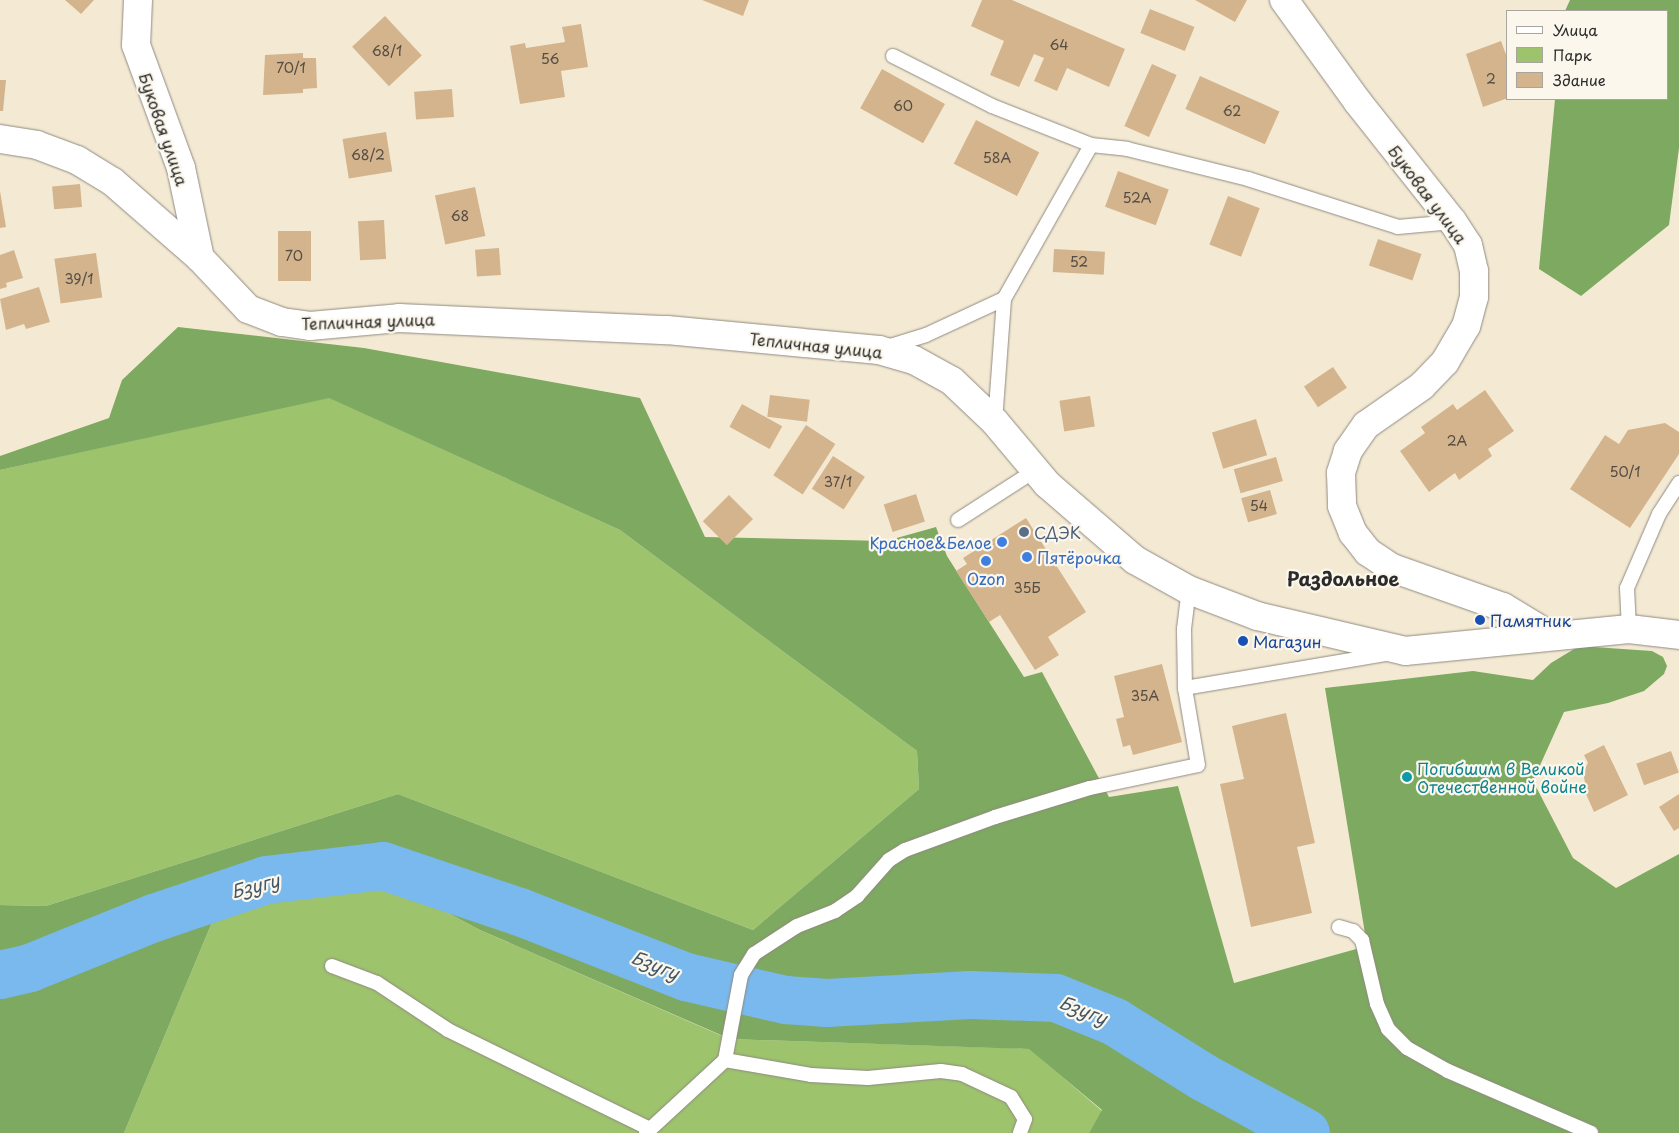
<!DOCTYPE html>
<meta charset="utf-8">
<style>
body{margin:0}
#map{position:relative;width:1679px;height:1133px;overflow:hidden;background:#f4ead4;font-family:"Playpen Sans",sans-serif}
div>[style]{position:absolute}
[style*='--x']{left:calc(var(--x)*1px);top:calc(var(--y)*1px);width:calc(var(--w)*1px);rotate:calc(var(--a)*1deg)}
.green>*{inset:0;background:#9dc36d}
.forest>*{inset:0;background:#7ea960}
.river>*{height:48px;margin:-24px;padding:0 24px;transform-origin:24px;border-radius:24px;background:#79b9ed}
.building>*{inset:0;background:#d3b48d;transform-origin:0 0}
.roads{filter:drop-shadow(0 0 1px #908a80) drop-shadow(0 0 1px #908a80)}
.service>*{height:14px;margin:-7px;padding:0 7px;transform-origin:7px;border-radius:7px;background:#fff}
.minor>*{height:28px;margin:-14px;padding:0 14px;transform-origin:14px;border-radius:14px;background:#fff}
.tertiary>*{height:28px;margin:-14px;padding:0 14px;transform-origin:14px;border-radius:14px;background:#fff}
.dots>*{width:14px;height:14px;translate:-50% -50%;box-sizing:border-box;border:2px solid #fbf7ec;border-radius:50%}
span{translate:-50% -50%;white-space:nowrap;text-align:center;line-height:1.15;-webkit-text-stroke:4.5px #fbf7ec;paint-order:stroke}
.number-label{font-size:14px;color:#554d44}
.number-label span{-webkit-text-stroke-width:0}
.street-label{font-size:16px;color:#2b2b2b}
.service-label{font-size:16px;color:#4e5e75}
.left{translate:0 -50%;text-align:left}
.shop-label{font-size:16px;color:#366cbe}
.right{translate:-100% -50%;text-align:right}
.transit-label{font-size:16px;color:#164399}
.culture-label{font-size:16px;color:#0d838f}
.water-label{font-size:18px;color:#425665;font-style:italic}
.quarter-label{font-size:19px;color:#2b2b2b;font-weight:700}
.legend{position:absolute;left:1506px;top:10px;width:162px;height:90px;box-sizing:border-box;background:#fbf7ec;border:1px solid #a8a59f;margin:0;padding:6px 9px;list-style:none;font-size:15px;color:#2b2b2b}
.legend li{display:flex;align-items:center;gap:10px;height:25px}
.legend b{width:25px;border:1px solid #a8a59f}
</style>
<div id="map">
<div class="green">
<div style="clip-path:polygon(328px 397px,620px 530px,917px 751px,919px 789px,753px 930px,398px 794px,46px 906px,0 905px,0 470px)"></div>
<div style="clip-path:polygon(343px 857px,480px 930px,729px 1039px,1030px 1049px,1102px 1111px,1089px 1133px,124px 1133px,223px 896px)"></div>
</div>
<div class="forest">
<div style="clip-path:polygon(1570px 0,1679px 0,1679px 148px,1669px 225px,1581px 296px,1539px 269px,1555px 99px,1668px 99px,1668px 11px,1565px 11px)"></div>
<div style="clip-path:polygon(178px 327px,364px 348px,640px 398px,705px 537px,886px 541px,936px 527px,947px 556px,1024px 677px,1042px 672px,1109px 797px,1178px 786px,1234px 983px,1367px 946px,1325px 688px,1473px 671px,1533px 680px,1551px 663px,1579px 646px,1652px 651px,1663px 657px,1667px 666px,1664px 674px,1644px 691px,1608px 703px,1564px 712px,1533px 781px,1573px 858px,1616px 888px,1679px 854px,1679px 1133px,1089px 1133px,1102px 1110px,1029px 1049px,730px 1039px,480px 930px,343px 857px,223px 896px,124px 1133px,0 1133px,0 905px,46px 906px,398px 794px,753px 930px,919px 789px,917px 751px,620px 530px,329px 398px,0 470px,0 456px,109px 418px,122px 380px)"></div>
</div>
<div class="river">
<div style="--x:0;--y:975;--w:31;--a:-13"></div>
<div style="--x:30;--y:968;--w:134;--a:-22"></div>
<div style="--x:154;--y:918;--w:118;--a:-18.7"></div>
<div style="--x:266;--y:880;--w:118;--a:-6.8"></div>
<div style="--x:383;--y:866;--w:145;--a:18.6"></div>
<div style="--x:520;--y:912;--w:178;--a:21.4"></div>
<div style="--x:686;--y:977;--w:103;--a:13"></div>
<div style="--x:786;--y:1000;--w:41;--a:4.2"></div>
<div style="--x:827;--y:1003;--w:143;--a:-3.2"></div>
<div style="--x:970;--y:995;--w:86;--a:2"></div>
<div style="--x:1056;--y:998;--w:64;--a:22.1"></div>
<div style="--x:1115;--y:1022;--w:104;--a:32"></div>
<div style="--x:1203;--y:1077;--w:117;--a:28.5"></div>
</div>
<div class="building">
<div style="clip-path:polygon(65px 0,94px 0,81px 14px)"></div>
<div style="clip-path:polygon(702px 0,749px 0,743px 16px)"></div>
<div style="clip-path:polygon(982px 0,1012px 0,1125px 49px,1109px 87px,1067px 68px,1057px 91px,1034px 81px,1044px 58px,1034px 54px,1019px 87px,990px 75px,1004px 41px,971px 26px)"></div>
<div style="clip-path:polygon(1195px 0,1247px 0,1235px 22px)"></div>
<div style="left:1150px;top:9px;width:48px;height:26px;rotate:22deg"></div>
<div style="left:385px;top:16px;width:54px;height:45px;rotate:47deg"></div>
<div style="clip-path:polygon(581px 24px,588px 67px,561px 71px,565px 97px,520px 104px,510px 46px,525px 43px,526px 48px,565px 42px,562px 27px)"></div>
<div style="clip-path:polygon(1501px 41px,1508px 60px,1508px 98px,1483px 107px,1466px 54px)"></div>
<div style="clip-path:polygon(303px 53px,303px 58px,316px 58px,317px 88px,303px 89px,303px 93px,263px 95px,265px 55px)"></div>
<div style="left:1152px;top:64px;width:27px;height:68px;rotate:24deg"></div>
<div style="left:882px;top:69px;width:72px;height:45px;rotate:29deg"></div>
<div style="left:1200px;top:76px;width:87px;height:36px;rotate:24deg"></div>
<div style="clip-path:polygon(0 80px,6px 80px,3px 111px,0 111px)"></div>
<div style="left:452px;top:89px;width:28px;height:38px;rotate:86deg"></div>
<div style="left:976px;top:120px;width:71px;height:49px;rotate:27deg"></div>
<div style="left:386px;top:132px;width:40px;height:44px;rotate:81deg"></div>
<div style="left:1118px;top:171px;width:54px;height:38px;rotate:20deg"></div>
<div style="left:80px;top:184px;width:23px;height:28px;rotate:85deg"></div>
<div style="left:475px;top:187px;width:50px;height:41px;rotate:78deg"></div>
<div style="clip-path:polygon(0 191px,6px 227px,0 228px)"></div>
<div style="left:1228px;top:196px;width:34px;height:52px;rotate:21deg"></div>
<div style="left:384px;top:220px;width:39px;height:26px;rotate:87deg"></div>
<div style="left:278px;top:231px;width:33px;height:50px"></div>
<div style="left:1378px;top:239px;width:46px;height:28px;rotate:19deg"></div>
<div style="left:499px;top:248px;width:27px;height:24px;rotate:86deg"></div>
<div style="left:1054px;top:249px;width:51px;height:23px;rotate:3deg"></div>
<div style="clip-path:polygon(14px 250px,23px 278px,6px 283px,7px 287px,0 289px,0 255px)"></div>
<div style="left:96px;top:253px;width:45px;height:42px;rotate:82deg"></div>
<div style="clip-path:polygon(39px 287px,50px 322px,26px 329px,24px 324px,6px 330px,0 299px)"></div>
<div style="left:1333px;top:367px;width:25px;height:35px;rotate:56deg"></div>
<div style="clip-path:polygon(1485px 390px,1514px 431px,1488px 449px,1492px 456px,1459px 480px,1455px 473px,1429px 492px,1400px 451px,1425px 433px,1421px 427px,1453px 404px,1457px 410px)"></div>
<div style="left:770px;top:395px;width:40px;height:22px;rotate:7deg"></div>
<div style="left:1090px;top:396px;width:31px;height:31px;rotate:81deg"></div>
<div style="left:742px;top:404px;width:46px;height:26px;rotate:29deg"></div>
<div style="left:1256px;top:419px;width:38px;height:46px;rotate:73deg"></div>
<div style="clip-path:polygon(1665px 423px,1679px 432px,1679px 454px,1630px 528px,1570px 489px,1605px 435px,1619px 444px,1628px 430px)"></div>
<div style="left:806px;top:425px;width:35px;height:60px;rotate:33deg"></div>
<div style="left:833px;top:456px;width:38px;height:39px;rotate:33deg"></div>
<div style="left:1276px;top:457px;width:25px;height:44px;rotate:74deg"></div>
<div style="left:1270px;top:490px;width:25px;height:30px;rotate:74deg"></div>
<div style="left:916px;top:494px;width:29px;height:34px;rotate:72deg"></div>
<div style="left:729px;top:495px;width:34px;height:37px;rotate:45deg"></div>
<div style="clip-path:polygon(1026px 518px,1086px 612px,1048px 637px,1059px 655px,1035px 670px,1000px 615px,989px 622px,956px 571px,967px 564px,963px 558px)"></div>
<div style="clip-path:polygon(1162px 664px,1182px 742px,1133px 755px,1130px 745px,1123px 747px,1116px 719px,1124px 717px,1114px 676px)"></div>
<div style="clip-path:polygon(1286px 713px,1315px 843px,1297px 847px,1312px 913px,1251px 927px,1220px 784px,1244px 779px,1232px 726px)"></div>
<div style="clip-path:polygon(1604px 745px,1628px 795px,1594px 812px,1582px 785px,1585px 783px,1583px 772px,1588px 763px,1584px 755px)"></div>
<div style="left:1671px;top:751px;width:23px;height:37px;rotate:70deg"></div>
<div style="clip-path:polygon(1679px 794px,1679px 828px,1674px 831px,1659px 807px)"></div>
</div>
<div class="roads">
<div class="service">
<div style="--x:893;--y:56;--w:111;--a:26.8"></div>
<div style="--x:992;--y:106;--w:106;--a:21.5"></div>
<div style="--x:1091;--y:145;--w:36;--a:6"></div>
<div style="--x:1127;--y:149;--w:125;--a:13.9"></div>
<div style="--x:1248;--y:179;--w:157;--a:17.7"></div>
<div style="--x:1398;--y:227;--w:55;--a:-5.2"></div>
<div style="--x:884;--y:348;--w:44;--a:-17.2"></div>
<div style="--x:926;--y:335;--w:86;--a:-24.8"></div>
<div style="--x:995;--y:422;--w:123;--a:-85.8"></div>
<div style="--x:1004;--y:299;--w:177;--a:-60.5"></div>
<div style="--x:958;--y:520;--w:93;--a:-32.7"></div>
<div style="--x:1629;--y:629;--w:41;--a:-92.8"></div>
<div style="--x:1627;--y:588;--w:81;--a:-66.6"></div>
<div style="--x:1659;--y:514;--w:37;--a:-57"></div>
<div style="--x:1185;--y:688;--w:59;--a:-91"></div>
<div style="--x:1184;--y:629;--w:39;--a:-83"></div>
<div style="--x:1339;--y:927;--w:15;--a:16"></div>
<div style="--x:1353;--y:931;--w:13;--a:45"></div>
<div style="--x:1362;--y:940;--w:66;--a:76.8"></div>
<div style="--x:1377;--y:1004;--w:27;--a:66"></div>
<div style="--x:1388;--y:1029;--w:27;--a:45"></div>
<div style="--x:1407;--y:1048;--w:47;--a:29.3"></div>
<div style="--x:1448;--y:1071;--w:156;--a:23.4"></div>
<div style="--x:332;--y:966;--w:48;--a:20.7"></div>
<div style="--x:377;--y:983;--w:85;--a:33.5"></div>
<div style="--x:448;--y:1030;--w:223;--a:26.1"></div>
<div style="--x:725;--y:1060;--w:87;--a:9.9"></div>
<div style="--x:811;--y:1075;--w:57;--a:3"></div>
<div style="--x:868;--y:1078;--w:73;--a:-5.5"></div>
<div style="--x:941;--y:1071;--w:21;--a:8"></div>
<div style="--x:962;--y:1074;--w:54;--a:25.1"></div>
<div style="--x:1011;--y:1097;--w:26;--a:58"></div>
<div style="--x:1025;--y:1119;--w:15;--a:110"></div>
<div style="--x:646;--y:1133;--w:108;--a:-42.7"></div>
<div style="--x:725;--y:1060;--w:86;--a:-79.3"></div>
<div style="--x:741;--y:975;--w:25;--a:-58"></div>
<div style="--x:754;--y:954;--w:51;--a:-33.1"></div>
<div style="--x:797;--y:926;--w:41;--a:-21.5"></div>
<div style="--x:835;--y:911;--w:27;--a:-34"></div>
<div style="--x:857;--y:896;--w:48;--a:-48.4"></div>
<div style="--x:889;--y:860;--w:19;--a:-32"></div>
<div style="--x:905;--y:850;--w:96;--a:-20.1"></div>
<div style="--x:995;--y:817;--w:99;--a:-17"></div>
<div style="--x:1090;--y:788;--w:110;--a:-12"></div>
<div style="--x:1198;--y:765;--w:78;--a:-99.6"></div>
<div style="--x:1185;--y:688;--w:205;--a:-9.6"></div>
</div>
<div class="minor">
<div style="--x:138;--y:0;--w:45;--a:92.5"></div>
<div style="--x:136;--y:45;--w:131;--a:69.9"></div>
<div style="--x:181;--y:168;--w:92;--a:78.1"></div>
<div style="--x:1284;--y:0;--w:125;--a:54.1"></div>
<div style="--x:1357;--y:101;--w:154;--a:51.6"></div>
<div style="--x:1453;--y:222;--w:27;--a:57"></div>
<div style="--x:1468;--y:245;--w:27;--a:77"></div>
<div style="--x:1474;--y:271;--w:26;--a:90"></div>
<div style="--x:1474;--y:297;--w:30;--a:105"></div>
<div style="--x:1466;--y:326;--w:42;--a:120.3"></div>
<div style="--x:1445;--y:362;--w:33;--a:134"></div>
<div style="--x:1422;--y:386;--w:68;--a:145.1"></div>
<div style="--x:1366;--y:425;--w:32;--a:125"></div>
<div style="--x:1348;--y:451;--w:23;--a:108"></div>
<div style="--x:1341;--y:473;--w:33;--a:88"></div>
<div style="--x:1342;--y:506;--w:29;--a:68"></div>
<div style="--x:1353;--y:533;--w:24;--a:52"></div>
<div style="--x:1368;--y:552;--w:29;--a:34"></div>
<div style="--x:1392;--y:568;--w:118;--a:19.4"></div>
<div style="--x:1503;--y:607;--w:54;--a:31.3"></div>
</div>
<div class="tertiary">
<div style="--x:0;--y:139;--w:37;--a:9"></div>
<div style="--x:37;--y:145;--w:43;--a:20.6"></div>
<div style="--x:77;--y:160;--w:42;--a:31.4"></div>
<div style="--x:113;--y:182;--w:116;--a:41.1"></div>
<div style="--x:200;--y:258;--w:70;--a:46.7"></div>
<div style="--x:248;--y:309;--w:36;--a:21"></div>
<div style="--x:282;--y:322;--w:28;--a:8"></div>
<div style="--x:310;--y:326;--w:89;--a:-5.1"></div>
<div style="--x:399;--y:318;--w:268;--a:2.6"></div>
<div style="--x:667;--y:330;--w:213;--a:5.4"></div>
<div style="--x:879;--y:350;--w:36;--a:16"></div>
<div style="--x:914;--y:360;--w:43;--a:28.9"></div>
<div style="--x:952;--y:381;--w:59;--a:43.6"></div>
<div style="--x:995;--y:422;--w:81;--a:50"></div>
<div style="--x:1047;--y:484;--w:116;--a:40.8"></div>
<div style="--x:1135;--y:560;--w:62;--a:29.1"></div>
<div style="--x:1189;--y:590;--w:73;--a:20.9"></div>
<div style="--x:1257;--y:616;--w:152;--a:13.3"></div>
<div style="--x:1405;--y:651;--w:225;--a:-5.6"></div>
<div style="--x:1629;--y:629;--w:50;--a:6.8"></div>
</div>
</div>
<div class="dots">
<div style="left:1024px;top:532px;background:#5c6f8a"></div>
<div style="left:1002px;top:542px;background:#3f7fe0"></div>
<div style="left:1027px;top:557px;background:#3f7fe0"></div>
<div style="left:986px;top:561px;background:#3f7fe0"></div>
<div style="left:1480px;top:620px;background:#1a4fb4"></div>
<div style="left:1243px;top:641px;background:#1a4fb4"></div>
<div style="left:1407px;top:777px;background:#0f9aa8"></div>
</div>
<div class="number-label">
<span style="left:1059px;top:45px">64</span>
<span style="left:387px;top:51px">68/1</span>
<span style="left:550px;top:59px">56</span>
<span style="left:291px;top:68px">70/1</span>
<span style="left:1491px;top:79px">2</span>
<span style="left:903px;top:106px">60</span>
<span style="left:1232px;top:111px">62</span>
<span style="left:368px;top:155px">68/2</span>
<span style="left:997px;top:158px">58А</span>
<span style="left:1137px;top:198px">52А</span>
<span style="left:460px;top:216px">68</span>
<span style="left:294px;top:256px">70</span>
<span style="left:1079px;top:262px">52</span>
<span style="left:79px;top:279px">39/1</span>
<span style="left:1457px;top:441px">2А</span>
<span style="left:1625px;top:472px">50/1</span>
<span style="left:838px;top:482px">37/1</span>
<span style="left:1259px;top:506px">54</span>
<span style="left:1027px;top:588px">35Б</span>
<span style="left:1145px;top:696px">35А</span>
</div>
<div class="street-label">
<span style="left:164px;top:129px;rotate:71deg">Буковая улица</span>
<span style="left:1428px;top:194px;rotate:53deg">Буковая улица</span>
<span style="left:368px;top:321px;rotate:-2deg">Тепличная улица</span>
<span style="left:816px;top:345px;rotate:6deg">Тепличная улица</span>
</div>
<div class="service-label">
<span class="left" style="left:1034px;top:532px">СДЭК</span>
</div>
<div class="shop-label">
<span class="right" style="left:992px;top:542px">Красное&amp;Белое</span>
<span class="left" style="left:1037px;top:557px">Пятёрочка</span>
<span style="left:986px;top:578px">Ozon</span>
</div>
<div class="transit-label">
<span class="left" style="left:1490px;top:620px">Памятник</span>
<span class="left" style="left:1253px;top:641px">Магазин</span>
</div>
<div class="culture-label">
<span class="left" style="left:1417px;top:777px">Погибшим в Великой<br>Отечественной войне</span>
</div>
<div class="water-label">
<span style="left:255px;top:886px;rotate:-15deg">Бзугу</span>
<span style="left:655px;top:965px;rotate:21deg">Бзугу</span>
<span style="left:1083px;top:1010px;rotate:21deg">Бзугу</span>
</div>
<div class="quarter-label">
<span style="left:1343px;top:579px">Раздольное</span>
</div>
<ul class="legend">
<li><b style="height:6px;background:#fff"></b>Улица</li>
<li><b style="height:14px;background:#9dc36d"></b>Парк</li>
<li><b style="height:14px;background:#d3b48d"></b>Здание</li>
</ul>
</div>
